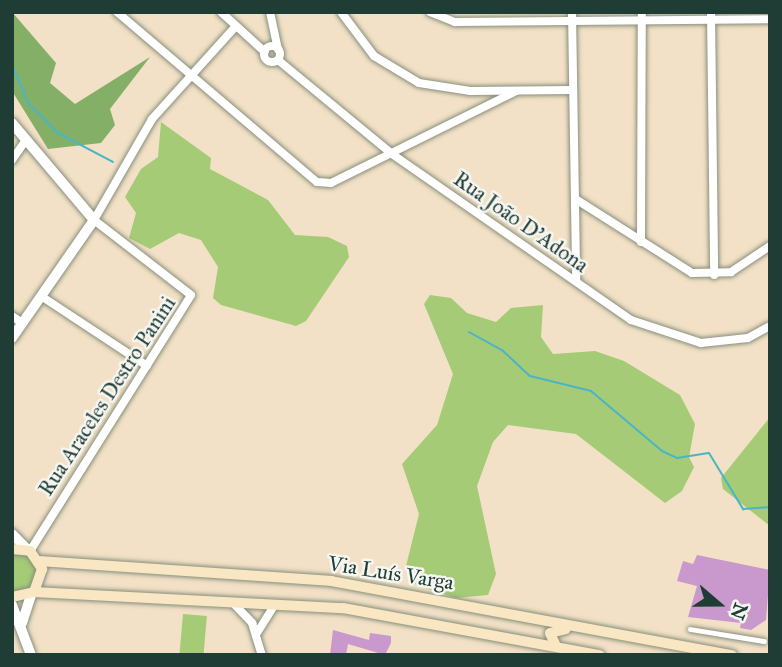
<!DOCTYPE html>
<meta charset="utf-8">
<style>
body{margin:0}
#map{position:relative;width:782px;height:667px;overflow:hidden;background:#f2e1c6;font-family:"IM FELL Great Primer",serif}
div>[style]{position:absolute}
[style*='--x']{left:calc(var(--x)*1px);top:calc(var(--y)*1px);width:calc(var(--w)*1px);rotate:calc(var(--a)*1deg)}
.green>*{inset:0;background:#a5cb76;transform-origin:0 0}
.forest>*{inset:0;background:#84af67}
.stream>*{height:2px;margin:-1px;padding:0 1px;transform-origin:1px;border-radius:1px;background:#49b5c6}
.building>*{inset:0;background:#c999cd}
.roads{filter:drop-shadow(0 0 2px #888f7d) drop-shadow(0 0 2px #888f7d)}
.service>*{height:4.5px;margin:-2.25px;padding:0 2.25px;transform-origin:2.25px;border-radius:2.25px;background:#fff}
.minor>*{height:8px;margin:-4px;padding:0 4px;transform-origin:4px;border-radius:4px;background:#fff}
.minor>.ring{margin:-4px;padding:0;box-sizing:content-box;background:none;border:8px solid #fff;border-radius:50%}
.tertiary>*{height:10px;margin:-5px;padding:0 5px;transform-origin:5px;border-radius:5px;background:#fff}
.secondary>*{height:10px;margin:-5px;padding:0 5px;transform-origin:5px;border-radius:5px;background:#f9e7c3}
span{translate:-50% -50%;white-space:nowrap;text-align:center;line-height:1.15;-webkit-text-stroke:5px #f6f6f2;paint-order:stroke}
.street-label{font-size:21px;color:#1f3d34}
.frame{position:absolute;inset:0;border:14px solid #1f3d34;pointer-events:none}
.north{position:absolute;left:684px;top:569px;width:70px;height:70px;-webkit-text-stroke:5px #f6f6f2;paint-order:stroke;rotate:110deg;font-size:19px;font-weight:700;line-height:28px;text-align:center;color:#1f3d34}
.north::after{content:'';display:block;margin:auto;width:24px;height:32px;background:#1f3d34;clip-path:polygon(50% 0,100% 100%,50% 72%,0 100%)}
</style>
<div id="map">
<div class="green">
<div style="clip-path:polygon(161px 122px,211px 158px,210px 169px,268px 200px,295px 235px,328px 237px,347px 246px,349px 257px,306px 321px,296px 326px,221px 305px,213px 298px,218px 267px,201px 240px,179px 233px,150px 249px,129px 238px,136px 213px,125px 197px,141px 169px,158px 157px)"></div>
<div style="clip-path:polygon(430px 295px,451px 298px,467px 313px,496px 322px,511px 308px,543px 305px,541px 337px,553px 354px,595px 351px,624px 361px,680px 395px,695px 424px,689px 457px,694px 467px,682px 491px,665px 503px,576px 434px,508px 425px,493px 442px,477px 486px,496px 574px,488px 595px,456px 598px,416px 585px,406px 566px,419px 514px,402px 464px,437px 425px,453px 374px,424px 304px)"></div>
<div style="clip-path:polygon(770px 417px,770px 526px,723px 489px,721px 478px)"></div>
<div style="clip-path:polygon(12px 554px,26px 554px,38px 571px,30px 590px,12px 592px)"></div>
<div style="left:183px;top:614px;width:24px;height:41px;rotate:5deg"></div>
</div>
<div class="forest">
<div style="clip-path:polygon(12px 12px,56px 63px,50px 83px,75px 104px,150px 57px,110px 109px,115px 125px,101px 143px,48px 149px,12px 91px)"></div>
</div>
<div class="stream">
<div style="--x:12;--y:65;--w:41;--a:67.2"></div>
<div style="--x:28;--y:103;--w:42;--a:45"></div>
<div style="--x:58;--y:133;--w:62;--a:27.8"></div>
<div style="--x:469;--y:332;--w:38;--a:29"></div>
<div style="--x:502;--y:350;--w:38;--a:43"></div>
<div style="--x:530;--y:376;--w:63;--a:13.8"></div>
<div style="--x:591;--y:391;--w:93;--a:40.2"></div>
<div style="--x:662;--y:451;--w:17;--a:25"></div>
<div style="--x:677;--y:458;--w:32;--a:-9"></div>
<div style="--x:709;--y:453;--w:66;--a:58.7"></div>
<div style="--x:743;--y:509;--w:27;--a:-4"></div>
</div>
<div class="building">
<div style="clip-path:polygon(697px 555px,770px 570px,766px 620px,751px 630px,740px 628px,741px 623px,688px 617px,697px 586px,677px 581px,683px 561px,693px 564px)"></div>
<div style="clip-path:polygon(333px 630px,369px 640px,370px 633px,391px 636px,391px 643px,385px 655px,348px 644px,346px 655px,330px 655px)"></div>
</div>
<div class="roads">
<div class="service">
<div style="--x:690;--y:629;--w:75;--a:9.2"></div>
</div>
<div class="minor">
<div style="--x:117;--y:12;--w:262;--a:40.4"></div>
<div style="--x:317;--y:182;--w:14;--a:4"></div>
<div style="--x:331;--y:183;--w:207;--a:-26.4"></div>
<div style="--x:221;--y:12;--w:59;--a:42.3"></div>
<div style="--x:270;--y:12;--w:38;--a:78"></div>
<div style="--x:341;--y:12;--w:55;--a:53.1"></div>
<div style="--x:374;--y:56;--w:52;--a:31"></div>
<div style="--x:419;--y:83;--w:52;--a:8.9"></div>
<div style="--x:470;--y:91;--w:101;--a:-0.6"></div>
<div style="--x:430;--y:12;--w:27;--a:22"></div>
<div style="--x:455;--y:22;--w:315;--a:-0.5"></div>
<div style="--x:572;--y:12;--w:268;--a:89.1"></div>
<div style="--x:711;--y:12;--w:263;--a:89.3"></div>
<div class="ring" style="left:264px;top:46px;width:8px;height:8px"></div>
<div style="--x:278;--y:60;--w:148;--a:39.5"></div>
<div style="--x:392;--y:154;--w:291;--a:34.8"></div>
<div style="--x:631;--y:320;--w:74;--a:18.2"></div>
<div style="--x:701;--y:343;--w:47;--a:-6.1"></div>
<div style="--x:748;--y:338;--w:25;--a:-29"></div>
<div style="--x:12;--y:160;--w:24;--a:-55"></div>
<div style="--x:577;--y:200;--w:136;--a:32.4"></div>
<div style="--x:692;--y:273;--w:39;--a:-1"></div>
<div style="--x:731;--y:272;--w:47;--a:-33.7"></div>
<div style="--x:641;--y:242;--w:230;--a:-89.8"></div>
<div style="--x:41;--y:296;--w:127;--a:33.4"></div>
<div style="--x:12;--y:316;--w:12;--a:35"></div>
<div style="--x:30;--y:551;--w:302;--a:-57.8"></div>
<div style="--x:191;--y:295;--w:123;--a:-142.3"></div>
<div style="--x:94;--y:220;--w:116;--a:-60.1"></div>
<div style="--x:152;--y:119;--w:125;--a:-47.9"></div>
<div style="--x:233;--y:603;--w:28;--a:46"></div>
<div style="--x:252;--y:623;--w:34;--a:73"></div>
<div style="--x:257;--y:633;--w:32;--a:-58"></div>
</div>
<div class="tertiary">
<div style="--x:12;--y:123;--w:127;--a:49.8"></div>
<div style="--x:94;--y:220;--w:144;--a:124.8"></div>
<div style="--x:12;--y:534;--w:23;--a:45"></div>
<div style="--x:12;--y:605;--w:53;--a:69.2"></div>
<div style="--x:22;--y:623;--w:32;--a:-72"></div>
</div>
<div class="secondary">
<div style="--x:12;--y:549;--w:18;--a:6"></div>
<div style="--x:30;--y:551;--w:22;--a:56"></div>
<div style="--x:42;--y:569;--w:24;--a:109"></div>
<div style="--x:34;--y:592;--w:23;--a:167"></div>
<div style="--x:40;--y:561;--w:292;--a:3.9"></div>
<div style="--x:331;--y:581;--w:408;--a:10.5"></div>
<div style="--x:34;--y:592;--w:309;--a:3"></div>
<div style="--x:343;--y:608;--w:261;--a:10.4"></div>
<div style="--x:556;--y:646;--w:14;--a:-115"></div>
<div style="--x:550;--y:633;--w:16;--a:-14"></div>
</div>
</div>
<div class="street-label">
<span style="left:521px;top:222px;rotate:35deg">Rua João D'Adona</span>
<span style="left:107px;top:396px;rotate:-57deg">Rua Araceles Destro Panini</span>
<span style="left:391px;top:573px;rotate:9deg">Via Luís Varga</span>
</div>
<div class="frame"></div>
<div class="north">N</div>
</div>
